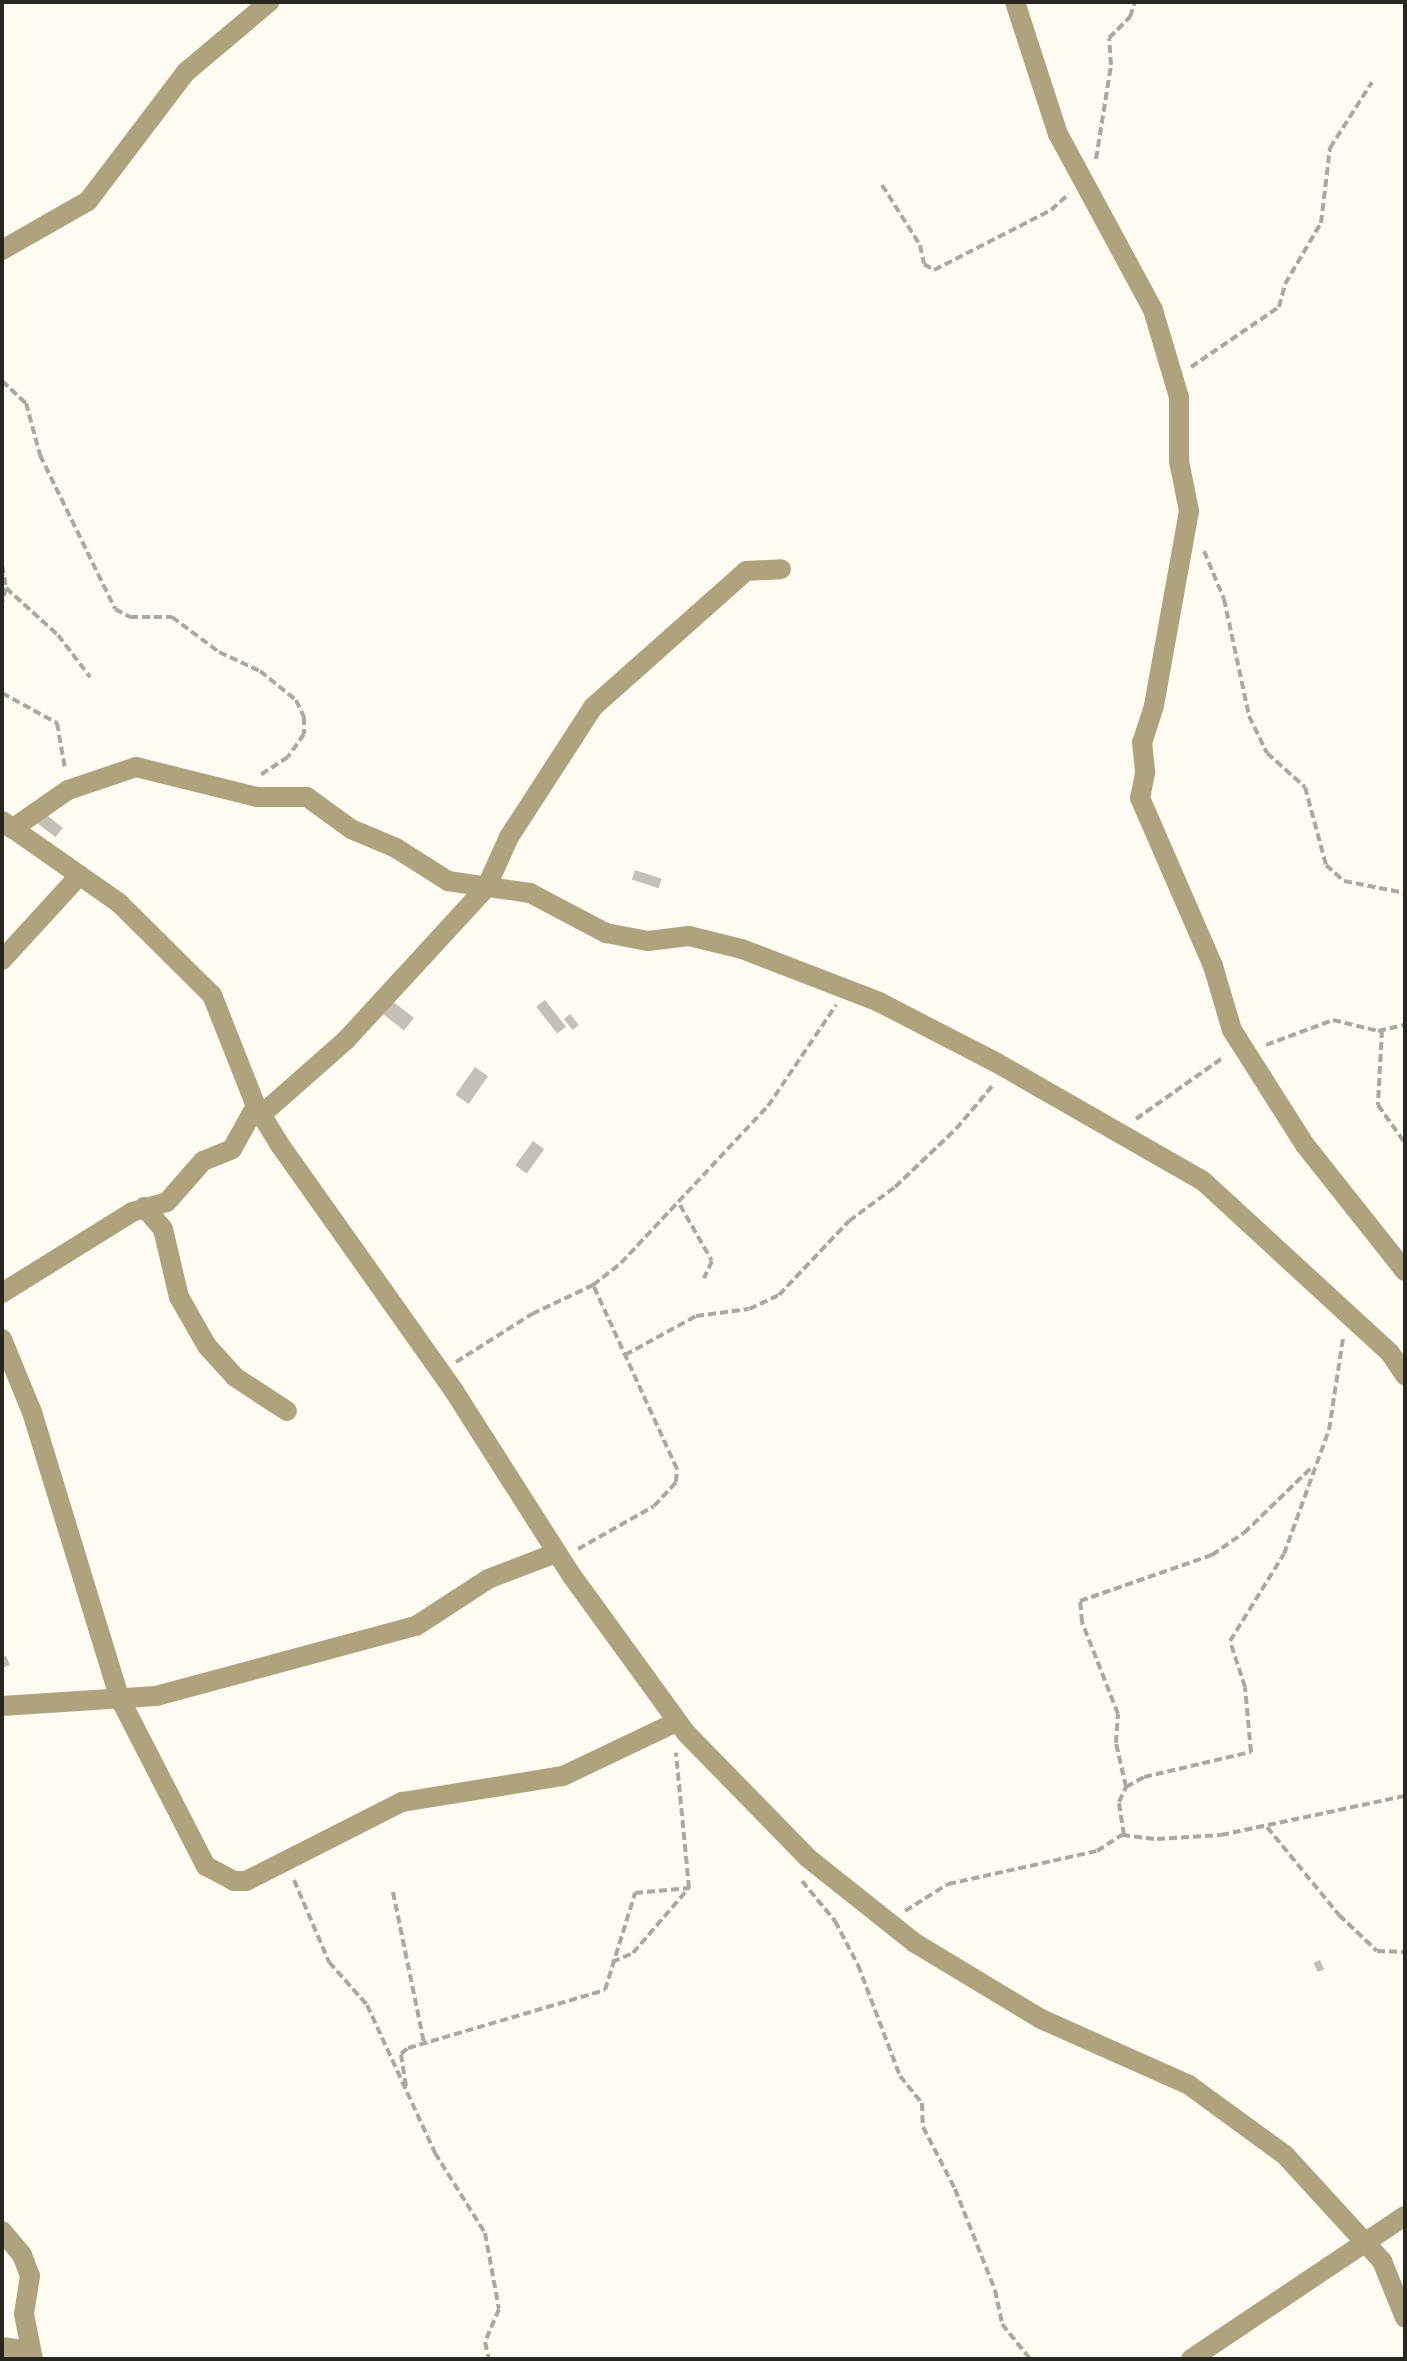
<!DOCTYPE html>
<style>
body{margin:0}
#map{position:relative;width:1407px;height:2361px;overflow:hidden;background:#fffbf2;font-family:"DM Sans",sans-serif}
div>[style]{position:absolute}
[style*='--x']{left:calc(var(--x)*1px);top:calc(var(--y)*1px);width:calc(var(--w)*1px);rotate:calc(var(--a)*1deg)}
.building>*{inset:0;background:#c4c0b5;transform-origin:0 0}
.path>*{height:4px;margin-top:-2px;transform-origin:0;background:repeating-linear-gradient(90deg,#aaa8a0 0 8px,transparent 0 12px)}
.street>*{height:20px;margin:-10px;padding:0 10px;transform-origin:10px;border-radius:10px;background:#afa37e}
span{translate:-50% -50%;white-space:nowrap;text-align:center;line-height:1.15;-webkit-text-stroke:6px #fff;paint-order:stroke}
.frame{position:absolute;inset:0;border:4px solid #272621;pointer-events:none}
</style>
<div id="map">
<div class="building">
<div style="left:40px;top:810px;width:29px;height:12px;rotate:38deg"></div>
<div style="left:635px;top:870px;width:28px;height:10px;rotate:18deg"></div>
<div style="left:391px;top:1000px;width:29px;height:16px;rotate:38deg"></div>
<div style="left:545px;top:1000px;width:34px;height:11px;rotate:52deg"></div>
<div style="left:570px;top:1014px;width:14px;height:8px;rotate:51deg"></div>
<div style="left:475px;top:1067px;width:16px;height:34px;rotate:35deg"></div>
<div style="left:533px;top:1141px;width:14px;height:30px;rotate:36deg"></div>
<div style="clip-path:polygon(6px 1656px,10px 1665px,2px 1668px,2px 1657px)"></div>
<div style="left:1320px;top:1960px;width:10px;height:7px;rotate:66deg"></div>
</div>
<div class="path">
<div style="--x:1096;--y:159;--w:95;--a:-80.9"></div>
<div style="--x:1111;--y:65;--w:27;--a:-94"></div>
<div style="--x:1109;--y:38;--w:30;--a:-45"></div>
<div style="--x:1130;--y:17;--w:16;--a:-72"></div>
<div style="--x:882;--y:185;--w:71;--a:57.7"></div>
<div style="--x:920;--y:245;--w:19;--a:78"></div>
<div style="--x:924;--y:264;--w:12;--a:31"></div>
<div style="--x:934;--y:270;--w:131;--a:-27.1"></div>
<div style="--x:1051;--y:210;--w:24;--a:-42"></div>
<div style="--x:1191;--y:367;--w:107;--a:-34.3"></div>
<div style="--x:1279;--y:307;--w:24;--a:-75"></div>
<div style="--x:1285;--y:284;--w:71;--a:-59.5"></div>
<div style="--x:1321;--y:223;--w:76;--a:-83.2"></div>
<div style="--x:1330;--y:148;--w:78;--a:-57.5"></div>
<div style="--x:2;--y:381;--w:33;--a:43"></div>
<div style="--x:26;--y:403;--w:54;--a:74.9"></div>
<div style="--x:40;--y:455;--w:171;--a:64"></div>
<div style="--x:115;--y:609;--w:17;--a:28"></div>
<div style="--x:130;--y:617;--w:42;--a:0"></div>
<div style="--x:172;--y:617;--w:59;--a:36.7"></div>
<div style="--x:219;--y:652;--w:45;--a:24.9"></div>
<div style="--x:260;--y:671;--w:46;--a:38.9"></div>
<div style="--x:296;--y:700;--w:19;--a:65"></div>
<div style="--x:304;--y:717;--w:17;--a:90"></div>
<div style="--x:304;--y:734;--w:28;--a:125"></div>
<div style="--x:288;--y:757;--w:33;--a:147"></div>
<div style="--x:1204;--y:551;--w:52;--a:67.4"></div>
<div style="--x:1224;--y:599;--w:120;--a:77.9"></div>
<div style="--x:1249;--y:716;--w:41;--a:64.1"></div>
<div style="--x:1267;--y:753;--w:51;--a:41.8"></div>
<div style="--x:1305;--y:787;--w:81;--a:74.9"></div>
<div style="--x:1326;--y:865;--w:24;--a:42"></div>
<div style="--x:1344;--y:881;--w:62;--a:11.1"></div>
<div style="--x:2;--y:565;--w:23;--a:80"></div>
<div style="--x:6;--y:588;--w:16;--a:105"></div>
<div style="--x:6;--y:588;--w:70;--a:42.1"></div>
<div style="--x:58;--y:635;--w:53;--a:52.7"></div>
<div style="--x:2;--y:693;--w:63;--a:28.6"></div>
<div style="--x:57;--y:723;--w:47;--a:80.1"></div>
<div style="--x:1382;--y:1030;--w:75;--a:93.1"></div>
<div style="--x:1378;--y:1105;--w:47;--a:54.6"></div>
<div style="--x:1266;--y:1045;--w:72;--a:-20.5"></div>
<div style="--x:1333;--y:1020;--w:46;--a:13.7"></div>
<div style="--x:1378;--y:1031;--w:28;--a:-13"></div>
<div style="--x:1136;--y:1119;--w:108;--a:-35.2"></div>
<div style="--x:680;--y:1205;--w:64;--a:60.3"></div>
<div style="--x:712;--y:1261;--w:19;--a:115"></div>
<div style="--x:625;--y:1355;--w:81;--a:-28.8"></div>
<div style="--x:696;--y:1316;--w:53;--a:-7.5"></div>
<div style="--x:749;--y:1309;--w:33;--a:-25"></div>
<div style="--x:779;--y:1295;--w:102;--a:-46.6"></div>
<div style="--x:849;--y:1221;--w:57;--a:-36.5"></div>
<div style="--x:895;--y:1187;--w:84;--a:-43.6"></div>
<div style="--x:956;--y:1129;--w:57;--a:-49.9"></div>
<div style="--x:456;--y:1362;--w:90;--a:-32.3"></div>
<div style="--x:532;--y:1314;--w:68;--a:-25.4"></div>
<div style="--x:593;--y:1285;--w:36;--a:-38"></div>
<div style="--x:621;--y:1263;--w:215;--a:-46.9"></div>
<div style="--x:768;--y:1106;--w:122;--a:-56"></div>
<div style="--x:578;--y:1549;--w:87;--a:-29.5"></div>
<div style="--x:654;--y:1506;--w:33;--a:-47"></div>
<div style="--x:676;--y:1482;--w:13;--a:-86"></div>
<div style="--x:677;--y:1469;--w:202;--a:-114.5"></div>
<div style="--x:1126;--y:1787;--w:45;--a:-102.8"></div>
<div style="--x:1116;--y:1743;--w:29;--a:-86"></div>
<div style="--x:1118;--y:1714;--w:99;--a:-111.4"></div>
<div style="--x:1082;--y:1622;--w:21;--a:-95"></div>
<div style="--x:1080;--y:1601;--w:140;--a:-19.2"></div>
<div style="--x:1212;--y:1555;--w:39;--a:-35"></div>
<div style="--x:1244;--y:1533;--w:96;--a:-44.2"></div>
<div style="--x:1267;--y:1827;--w:114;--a:50.7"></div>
<div style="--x:1339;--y:1915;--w:52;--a:43.5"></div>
<div style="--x:1377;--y:1951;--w:28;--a:2"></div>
<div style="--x:1124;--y:1835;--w:33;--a:-99"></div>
<div style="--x:1119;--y:1802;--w:17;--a:-65"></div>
<div style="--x:1126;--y:1787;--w:21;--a:-29"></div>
<div style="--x:1144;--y:1777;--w:110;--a:-13.2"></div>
<div style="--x:1251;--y:1752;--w:65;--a:-95.3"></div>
<div style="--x:1245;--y:1687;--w:48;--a:-108.1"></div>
<div style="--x:1230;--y:1641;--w:102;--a:-58.2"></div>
<div style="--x:1284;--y:1554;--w:132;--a:-70.1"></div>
<div style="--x:1329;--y:1430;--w:93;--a:-81.3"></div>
<div style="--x:294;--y:1880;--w:89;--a:66.9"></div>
<div style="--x:329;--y:1962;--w:57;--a:48.5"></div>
<div style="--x:367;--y:2005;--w:163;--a:65.3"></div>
<div style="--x:435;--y:2153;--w:94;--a:58"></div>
<div style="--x:485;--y:2233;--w:77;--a:79.6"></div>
<div style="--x:499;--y:2309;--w:36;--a:113"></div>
<div style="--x:485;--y:2342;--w:17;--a:77"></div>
<div style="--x:802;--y:1881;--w:52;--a:50.5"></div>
<div style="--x:835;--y:1921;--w:50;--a:62.4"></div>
<div style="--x:858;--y:1965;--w:119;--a:69.3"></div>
<div style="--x:900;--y:2076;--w:35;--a:51"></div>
<div style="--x:922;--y:2103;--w:24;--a:88"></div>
<div style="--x:923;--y:2127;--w:70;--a:62.7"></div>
<div style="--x:955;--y:2189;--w:109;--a:68.4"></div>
<div style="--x:995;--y:2290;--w:35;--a:78"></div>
<div style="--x:1002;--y:2324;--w:45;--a:51.3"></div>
<div style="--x:393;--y:1892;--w:154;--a:78.4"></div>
<div style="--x:905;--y:1911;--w:51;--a:-32.1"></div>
<div style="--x:948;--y:1884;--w:153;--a:-12.5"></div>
<div style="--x:1097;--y:1851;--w:30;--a:-33"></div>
<div style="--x:1122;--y:1835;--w:35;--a:7"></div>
<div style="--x:1157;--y:1839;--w:64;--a:-3.6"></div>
<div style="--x:1221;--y:1835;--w:188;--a:-12"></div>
<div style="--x:612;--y:1962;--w:23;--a:-23"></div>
<div style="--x:633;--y:1953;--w:86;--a:-49.3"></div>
<div style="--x:689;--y:1888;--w:136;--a:-95.5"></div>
<div style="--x:406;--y:2086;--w:32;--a:-99"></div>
<div style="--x:401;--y:2054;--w:9;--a:-41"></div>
<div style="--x:408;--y:2048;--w:205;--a:-16.4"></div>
<div style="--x:605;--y:1990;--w:102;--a:-72.8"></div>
<div style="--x:635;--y:1893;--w:54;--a:-5.3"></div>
</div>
<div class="street">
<div style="--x:1015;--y:2;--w:139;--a:72"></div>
<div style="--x:1058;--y:134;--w:200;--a:61.6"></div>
<div style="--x:1153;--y:310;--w:91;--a:73.4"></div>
<div style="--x:1179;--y:397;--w:64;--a:90"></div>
<div style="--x:1179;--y:461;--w:51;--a:78.7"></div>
<div style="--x:1189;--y:511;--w:198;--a:100.2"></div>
<div style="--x:1154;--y:706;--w:38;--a:108"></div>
<div style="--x:1142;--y:742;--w:31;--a:84"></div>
<div style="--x:1145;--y:773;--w:25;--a:101"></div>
<div style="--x:1140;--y:798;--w:183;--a:66.5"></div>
<div style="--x:1213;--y:966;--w:67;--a:73.5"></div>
<div style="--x:1232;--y:1030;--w:136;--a:57.6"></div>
<div style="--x:1305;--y:1145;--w:161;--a:51.6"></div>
<div style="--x:2;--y:250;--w:99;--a:-29.7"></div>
<div style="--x:88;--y:201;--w:162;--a:-52.8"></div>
<div style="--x:186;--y:72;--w:109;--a:-40.1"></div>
<div style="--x:2;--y:821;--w:143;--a:35"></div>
<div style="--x:119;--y:903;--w:131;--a:44.7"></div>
<div style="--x:212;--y:995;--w:119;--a:68.4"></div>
<div style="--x:256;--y:1106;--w:46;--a:58.4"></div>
<div style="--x:280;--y:1145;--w:301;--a:54.7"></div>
<div style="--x:454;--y:1391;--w:219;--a:57.5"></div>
<div style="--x:572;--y:1576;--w:195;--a:54"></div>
<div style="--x:687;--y:1734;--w:173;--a:45.7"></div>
<div style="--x:808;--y:1858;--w:137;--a:38.5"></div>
<div style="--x:915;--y:1943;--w:147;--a:31.1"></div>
<div style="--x:1041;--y:2019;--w:162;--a:24"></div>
<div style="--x:1189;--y:2085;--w:119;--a:36.1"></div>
<div style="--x:1285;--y:2155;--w:144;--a:47.5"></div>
<div style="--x:1382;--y:2261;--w:61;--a:68"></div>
<div style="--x:12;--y:829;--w:68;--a:-34.9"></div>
<div style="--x:68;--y:790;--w:72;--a:-18.7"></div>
<div style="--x:136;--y:767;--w:125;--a:13.9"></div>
<div style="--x:257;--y:797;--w:50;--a:0"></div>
<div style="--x:307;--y:797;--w:54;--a:36"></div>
<div style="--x:351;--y:829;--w:49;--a:22.9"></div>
<div style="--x:396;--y:848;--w:62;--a:32.4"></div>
<div style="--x:448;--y:881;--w:83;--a:8.3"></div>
<div style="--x:530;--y:893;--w:86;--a:27.8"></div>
<div style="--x:606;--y:933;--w:43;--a:10.8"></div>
<div style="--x:648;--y:941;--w:41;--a:-7"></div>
<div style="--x:689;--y:936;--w:55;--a:13.8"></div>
<div style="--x:742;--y:949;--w:147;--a:21.1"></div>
<div style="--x:879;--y:1002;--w:133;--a:27.3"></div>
<div style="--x:997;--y:1063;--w:237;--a:29.8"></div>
<div style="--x:1203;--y:1181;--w:254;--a:42.6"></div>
<div style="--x:1390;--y:1353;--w:27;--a:56"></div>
<div style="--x:2;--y:960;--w:115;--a:-47.5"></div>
<div style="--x:261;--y:1115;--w:113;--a:-41.4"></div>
<div style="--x:346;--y:1040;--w:207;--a:-47.4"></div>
<div style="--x:486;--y:888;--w:56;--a:-65.7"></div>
<div style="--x:509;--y:837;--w:155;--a:-57.1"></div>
<div style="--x:593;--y:707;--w:205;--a:-41.6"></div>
<div style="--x:746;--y:571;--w:35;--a:-3"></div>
<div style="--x:144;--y:1207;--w:29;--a:49"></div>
<div style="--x:163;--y:1229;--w:70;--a:76.8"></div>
<div style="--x:179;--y:1297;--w:56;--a:60.3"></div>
<div style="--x:207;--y:1346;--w:42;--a:47.9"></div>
<div style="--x:235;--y:1377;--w:62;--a:33.2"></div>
<div style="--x:2;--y:1293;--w:153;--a:-31.9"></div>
<div style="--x:132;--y:1212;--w:36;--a:-16"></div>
<div style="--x:167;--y:1202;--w:55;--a:-48.7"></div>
<div style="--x:203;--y:1161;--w:31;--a:-22"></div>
<div style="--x:232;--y:1149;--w:49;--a:-60.8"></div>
<div style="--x:2;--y:1339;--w:79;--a:67.7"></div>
<div style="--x:32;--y:1412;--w:300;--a:73"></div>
<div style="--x:120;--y:1699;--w:188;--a:62.8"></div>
<div style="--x:206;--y:1866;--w:32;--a:28"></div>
<div style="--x:234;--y:1881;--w:12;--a:0"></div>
<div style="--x:246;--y:1881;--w:175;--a:-26.9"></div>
<div style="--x:402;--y:1802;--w:163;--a:-9.2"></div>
<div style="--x:563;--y:1776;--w:125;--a:-25.5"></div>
<div style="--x:2;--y:1706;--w:154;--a:-3.7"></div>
<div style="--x:156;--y:1696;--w:269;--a:-15.1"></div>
<div style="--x:416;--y:1626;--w:86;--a:-33.1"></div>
<div style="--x:488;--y:1579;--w:73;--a:-20.9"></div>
<div style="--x:2;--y:2231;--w:31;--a:50"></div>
<div style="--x:22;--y:2255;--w:22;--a:69"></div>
<div style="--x:30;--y:2276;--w:38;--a:99"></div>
<div style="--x:24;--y:2314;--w:46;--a:78.7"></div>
<div style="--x:2;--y:2347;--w:27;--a:8"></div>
<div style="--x:1191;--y:2359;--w:257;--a:-33.8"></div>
</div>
<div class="frame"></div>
</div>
